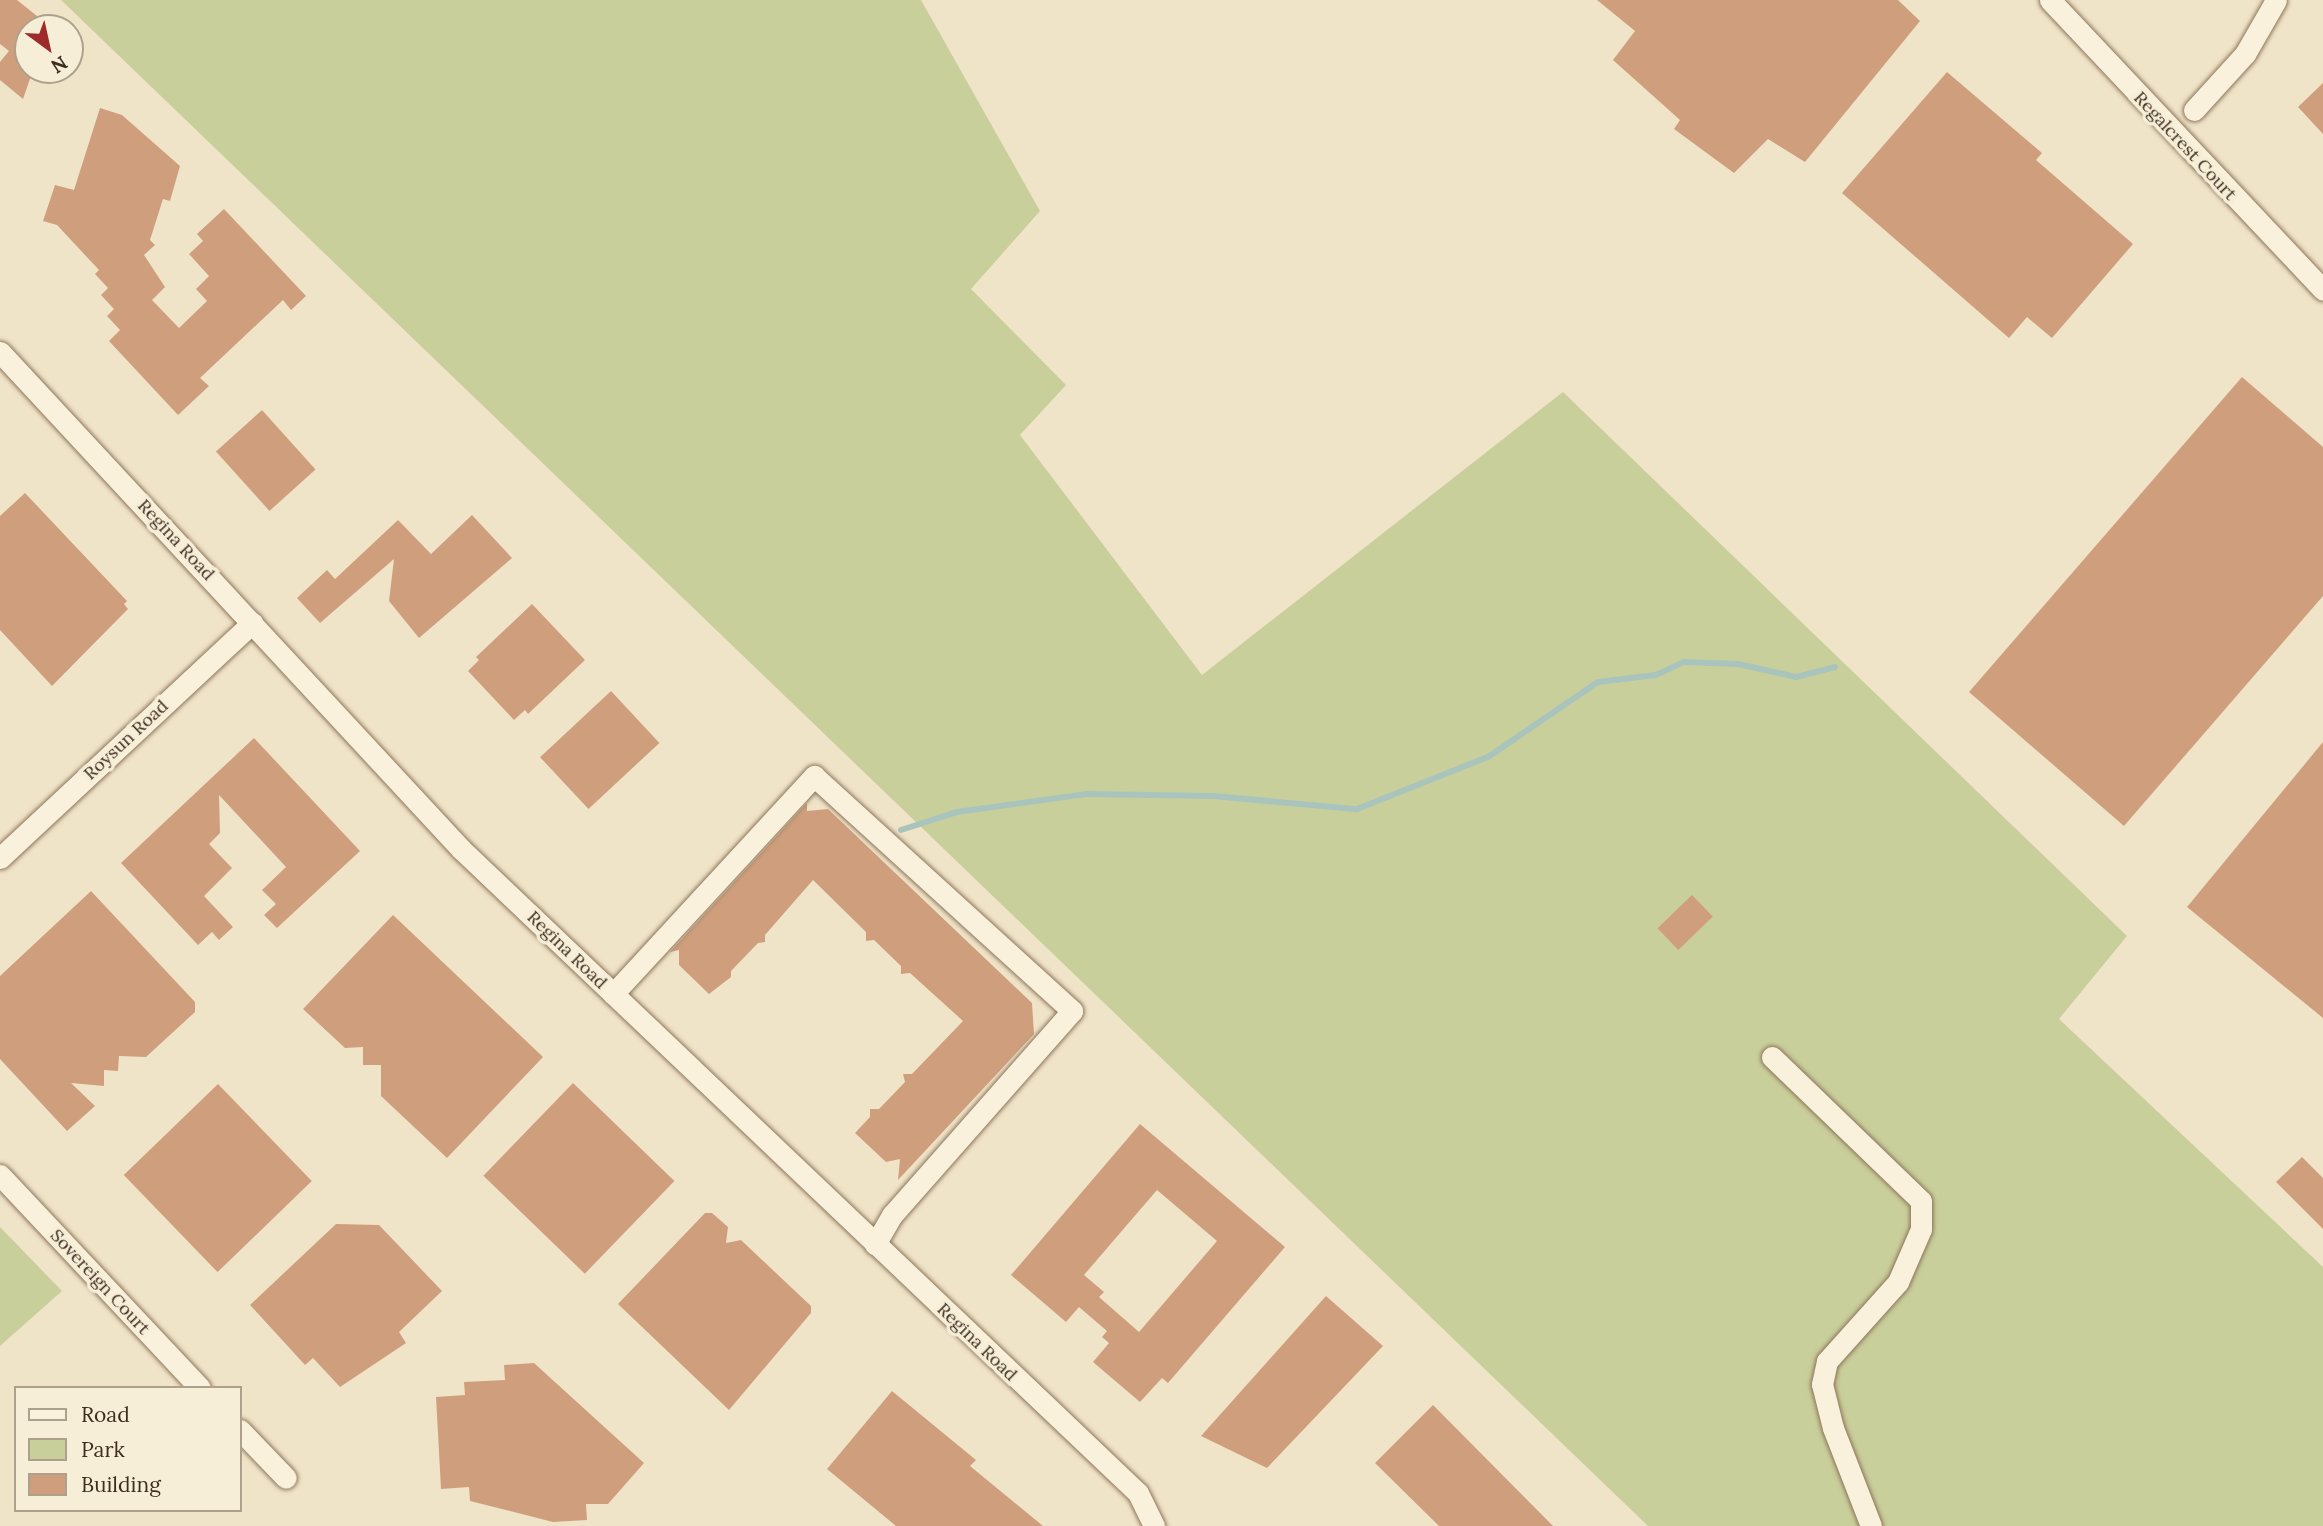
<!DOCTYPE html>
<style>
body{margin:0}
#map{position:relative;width:2323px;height:1526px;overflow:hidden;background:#f0e4c8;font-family:Lora,serif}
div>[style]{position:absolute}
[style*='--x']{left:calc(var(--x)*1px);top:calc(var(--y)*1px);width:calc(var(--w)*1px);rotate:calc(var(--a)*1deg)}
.green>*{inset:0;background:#c9cf9b}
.stream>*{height:6px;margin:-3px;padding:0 3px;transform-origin:3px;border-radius:3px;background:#a9c4bc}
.building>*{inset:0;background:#cf9f7d;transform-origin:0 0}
.roads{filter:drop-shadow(0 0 2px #8d765c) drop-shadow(0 0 2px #8d765c)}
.minor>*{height:21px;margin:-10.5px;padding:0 10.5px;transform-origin:10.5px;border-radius:10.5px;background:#faf1dc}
span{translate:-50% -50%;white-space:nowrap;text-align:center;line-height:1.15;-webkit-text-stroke:7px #f7eed8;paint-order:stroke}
.street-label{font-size:18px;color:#3d2e20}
.legend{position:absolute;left:14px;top:1386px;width:228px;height:126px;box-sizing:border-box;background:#f7eed8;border:2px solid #ada18e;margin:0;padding:9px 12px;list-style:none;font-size:21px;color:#3d2e20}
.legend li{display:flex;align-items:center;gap:14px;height:35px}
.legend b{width:35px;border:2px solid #ada18e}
.north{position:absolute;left:14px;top:14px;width:70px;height:70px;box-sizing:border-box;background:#f7eed8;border:2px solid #ada18e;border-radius:50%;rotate:147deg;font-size:19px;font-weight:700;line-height:28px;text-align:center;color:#3d2e20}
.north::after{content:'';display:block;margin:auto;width:24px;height:32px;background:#9e2a2b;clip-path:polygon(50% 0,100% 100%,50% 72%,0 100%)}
</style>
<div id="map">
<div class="green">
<div style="clip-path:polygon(61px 0,921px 0,1040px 211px,971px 289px,1066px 385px,1020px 435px,1202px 675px,1563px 392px,2127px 936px,2059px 1019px,2323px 1267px,2323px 1526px,1648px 1526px)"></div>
<div style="clip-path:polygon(0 1227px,62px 1291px,0 1346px)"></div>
</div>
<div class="stream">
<div style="--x:901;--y:830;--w:59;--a:-17.8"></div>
<div style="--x:957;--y:812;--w:130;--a:-7.9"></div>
<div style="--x:1086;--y:794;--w:127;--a:0.9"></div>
<div style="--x:1213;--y:796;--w:145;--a:5.2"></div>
<div style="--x:1357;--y:809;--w:141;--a:-21.7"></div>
<div style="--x:1488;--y:757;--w:133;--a:-34.3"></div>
<div style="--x:1598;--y:682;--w:58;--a:-6.9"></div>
<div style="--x:1656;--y:675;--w:31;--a:-25"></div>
<div style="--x:1684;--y:662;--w:54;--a:2.1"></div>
<div style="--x:1738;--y:664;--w:59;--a:12.6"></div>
<div style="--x:1796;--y:677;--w:40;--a:-14.4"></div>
</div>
<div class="building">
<div style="clip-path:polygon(0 0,17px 0,52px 28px,28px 28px,28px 70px,33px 70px,23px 99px,0 80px,0 62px,9px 51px,0 44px)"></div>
<div style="clip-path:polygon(1597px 0,1898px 0,1920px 21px,1805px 162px,1768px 139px,1734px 173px,1674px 129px,1680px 120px,1613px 60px,1635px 31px)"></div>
<div style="clip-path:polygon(1947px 72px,2042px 153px,2036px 160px,2133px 244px,2052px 338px,2027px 317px,2009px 338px,1842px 193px)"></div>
<div style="clip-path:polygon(2323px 83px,2323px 134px,2298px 107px)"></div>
<div style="clip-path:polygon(100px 108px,122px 115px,180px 166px,170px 201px,163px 199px,150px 240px,155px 245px,144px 255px,165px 287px,152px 300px,179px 328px,207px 301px,196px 289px,209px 276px,189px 254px,203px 241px,197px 234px,224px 209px,306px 296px,291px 310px,283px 300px,200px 378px,209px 386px,178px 415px,109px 341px,120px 330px,107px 316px,114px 309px,101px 295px,108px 288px,95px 274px,99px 270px,57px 225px,43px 221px,55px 185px,74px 190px)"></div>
<div style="clip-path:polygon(2242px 377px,2323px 447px,2323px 596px,2124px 826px,1969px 692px)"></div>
<div style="left:262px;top:410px;width:80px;height:62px;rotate:48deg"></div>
<div style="clip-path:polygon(25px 493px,127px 601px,124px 604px,128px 609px,52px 686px,0 630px,0 516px)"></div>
<div style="clip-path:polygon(472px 515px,512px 558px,419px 638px,389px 601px,394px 559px,320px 623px,297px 598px,327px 570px,335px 579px,398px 520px,431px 554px)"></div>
<div style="clip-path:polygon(532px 604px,585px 660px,528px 714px,525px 710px,514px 720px,468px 671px,479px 660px,476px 657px)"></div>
<div style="left:611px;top:691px;width:71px;height:97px;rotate:47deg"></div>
<div style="clip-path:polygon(254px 738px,360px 851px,277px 928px,264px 915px,276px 904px,262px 890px,286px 867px,219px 795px,220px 833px,209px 844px,232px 868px,204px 896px,233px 927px,219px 940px,212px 932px,198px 945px,121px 863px)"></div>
<div style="clip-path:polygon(2323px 742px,2323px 1018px,2187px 907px)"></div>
<div style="clip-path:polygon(807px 803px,807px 811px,828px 809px,1032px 1003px,1034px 1034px,898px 1180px,900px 1159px,886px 1162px,855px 1133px,870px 1117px,870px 1109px,879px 1109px,905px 1082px,903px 1074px,912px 1074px,963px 1021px,910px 973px,901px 974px,901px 966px,874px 940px,866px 941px,866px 932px,813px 880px,765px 935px,765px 942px,758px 943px,731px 971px,731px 977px,709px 994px,679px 965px,679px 950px,670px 952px)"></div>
<div style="clip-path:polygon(91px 891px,195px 1002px,195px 1012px,146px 1057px,119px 1056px,118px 1071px,104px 1070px,104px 1086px,71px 1083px,95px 1106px,67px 1131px,0 1059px,0 976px)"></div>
<div style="left:1692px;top:895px;width:30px;height:48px;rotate:46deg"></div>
<div style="clip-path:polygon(393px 915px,543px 1057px,447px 1158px,381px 1096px,381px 1065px,363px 1065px,363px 1047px,345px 1048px,303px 1009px)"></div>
<div style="left:573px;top:1083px;width:141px;height:129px;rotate:44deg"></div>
<div style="left:218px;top:1084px;width:135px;height:131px;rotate:46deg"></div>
<div style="clip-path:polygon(evenodd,1140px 1124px,1285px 1247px,1168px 1383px,1162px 1378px,1140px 1402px,1093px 1362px,1109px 1343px,1102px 1337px,1107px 1331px,1079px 1307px,1066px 1322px,1011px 1275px,1140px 1124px,1157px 1190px,1217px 1241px,1139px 1332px,1099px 1297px,1104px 1292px,1084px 1275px,1157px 1190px)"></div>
<div style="clip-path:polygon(2302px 1157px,2323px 1178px,2323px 1229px,2276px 1182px)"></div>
<div style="clip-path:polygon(705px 1213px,712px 1213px,728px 1227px,726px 1243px,741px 1240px,811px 1306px,811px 1313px,729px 1410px,618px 1304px)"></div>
<div style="clip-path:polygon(336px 1224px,379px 1225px,442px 1291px,399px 1332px,406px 1343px,340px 1387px,313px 1358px,305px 1365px,250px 1305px)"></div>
<div style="clip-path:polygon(1326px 1296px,1383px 1346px,1267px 1468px,1201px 1436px)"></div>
<div style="clip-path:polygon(534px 1363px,644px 1463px,608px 1504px,586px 1504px,587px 1520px,553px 1522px,470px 1501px,469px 1487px,441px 1489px,436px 1397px,465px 1395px,464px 1382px,505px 1380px,504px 1365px)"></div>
<div style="clip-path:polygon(892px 1391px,976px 1460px,970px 1466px,1043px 1526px,896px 1526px,827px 1469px)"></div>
<div style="clip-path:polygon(1433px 1405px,1553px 1526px,1439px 1526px,1375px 1463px)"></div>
</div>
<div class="roads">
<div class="minor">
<div style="--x:2050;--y:0;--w:398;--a:46.7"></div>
<div style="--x:2194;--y:110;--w:76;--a:-47.7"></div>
<div style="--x:2245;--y:54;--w:62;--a:-60.1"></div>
<div style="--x:0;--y:352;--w:678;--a:47.15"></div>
<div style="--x:461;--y:849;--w:934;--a:43.57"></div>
<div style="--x:1138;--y:1493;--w:37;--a:64"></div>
<div style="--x:0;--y:858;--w:345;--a:-43"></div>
<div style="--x:613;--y:994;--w:297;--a:-47.3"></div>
<div style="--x:814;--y:776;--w:349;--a:42.3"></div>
<div style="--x:1072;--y:1011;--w:272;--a:131.4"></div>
<div style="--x:892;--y:1215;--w:34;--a:120"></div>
<div style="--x:1772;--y:1057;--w:207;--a:44"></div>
<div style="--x:1921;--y:1201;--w:28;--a:90"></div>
<div style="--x:1921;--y:1229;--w:58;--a:113.5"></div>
<div style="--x:1898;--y:1282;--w:106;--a:131.9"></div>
<div style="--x:1827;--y:1361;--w:24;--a:102"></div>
<div style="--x:1822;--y:1384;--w:45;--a:76"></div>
<div style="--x:1833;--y:1428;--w:105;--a:68.8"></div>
<div style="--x:0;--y:1175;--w:292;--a:46.8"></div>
<div style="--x:240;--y:1430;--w:66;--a:46.2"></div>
</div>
</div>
<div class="street-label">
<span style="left:2185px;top:146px;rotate:47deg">Regalcrest Court</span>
<span style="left:176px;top:540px;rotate:47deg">Regina Road</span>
<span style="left:126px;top:740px;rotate:-43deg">Roysun Road</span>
<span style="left:567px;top:950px;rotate:44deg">Regina Road</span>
<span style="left:100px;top:1282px;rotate:47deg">Sovereign Court</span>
<span style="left:977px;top:1342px;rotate:44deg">Regina Road</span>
</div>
<ul class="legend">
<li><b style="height:9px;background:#faf1dc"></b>Road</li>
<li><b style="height:19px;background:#c9cf9b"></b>Park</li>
<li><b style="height:19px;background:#cf9f7d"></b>Building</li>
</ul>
<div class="north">N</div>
</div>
